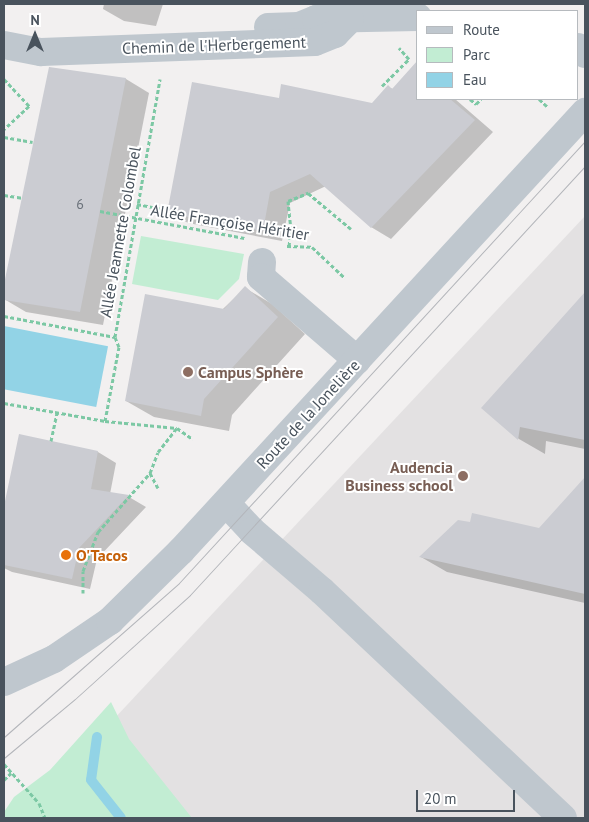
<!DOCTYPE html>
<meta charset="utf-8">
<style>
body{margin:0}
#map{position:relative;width:589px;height:822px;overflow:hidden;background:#f2f0f0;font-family:"PT Sans",sans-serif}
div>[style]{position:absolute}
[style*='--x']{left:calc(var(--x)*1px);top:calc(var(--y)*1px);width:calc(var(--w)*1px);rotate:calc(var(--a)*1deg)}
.education>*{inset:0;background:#e3e1e2}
.green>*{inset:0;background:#c2edd3}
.water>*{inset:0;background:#92d3e6;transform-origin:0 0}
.shadow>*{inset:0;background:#0003}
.stream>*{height:10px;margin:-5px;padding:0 5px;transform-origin:5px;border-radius:5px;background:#92d3e6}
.building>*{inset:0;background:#cbccd2}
.path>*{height:3px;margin-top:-1.5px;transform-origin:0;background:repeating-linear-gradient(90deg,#7cc8a4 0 4px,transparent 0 6.5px)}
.minor>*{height:28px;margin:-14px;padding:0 14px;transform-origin:14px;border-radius:14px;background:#bfc7ce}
.tram>*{height:1px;margin:-0.5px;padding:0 0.5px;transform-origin:0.5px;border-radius:0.5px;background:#b3b5ba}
.dots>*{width:14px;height:14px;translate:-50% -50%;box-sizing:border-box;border:2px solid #fff;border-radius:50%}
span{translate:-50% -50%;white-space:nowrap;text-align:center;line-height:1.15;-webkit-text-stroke:4px #fff;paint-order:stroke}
.number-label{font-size:14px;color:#6a717a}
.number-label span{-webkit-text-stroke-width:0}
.street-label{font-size:16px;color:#49535d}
.education-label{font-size:16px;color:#785e54;font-weight:700}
.left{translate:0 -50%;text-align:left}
.right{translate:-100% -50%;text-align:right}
.food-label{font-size:16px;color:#c56008;font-weight:700}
.frame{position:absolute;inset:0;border:5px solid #49535d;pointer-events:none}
.legend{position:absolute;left:416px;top:10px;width:162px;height:90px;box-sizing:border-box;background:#fff;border:1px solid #b6babe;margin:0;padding:6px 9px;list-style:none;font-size:15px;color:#49535d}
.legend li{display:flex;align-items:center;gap:10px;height:25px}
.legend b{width:25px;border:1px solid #b6babe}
.north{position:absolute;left:10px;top:10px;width:50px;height:50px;-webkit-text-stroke:4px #fff;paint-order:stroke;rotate:0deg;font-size:14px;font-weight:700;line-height:20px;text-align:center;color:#49535d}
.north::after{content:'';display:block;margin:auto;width:18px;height:22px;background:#49535d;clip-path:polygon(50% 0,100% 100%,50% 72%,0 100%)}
.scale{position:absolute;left:416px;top:790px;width:99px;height:22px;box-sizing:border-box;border:2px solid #49535d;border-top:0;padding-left:6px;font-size:15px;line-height:18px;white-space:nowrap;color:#49535d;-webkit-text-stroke:4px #fff;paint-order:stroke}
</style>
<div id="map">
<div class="education">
<div style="clip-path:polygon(585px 216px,585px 818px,145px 818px,97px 737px)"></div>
</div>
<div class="green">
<div style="clip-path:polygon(141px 236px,244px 254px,239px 279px,218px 300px,132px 284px)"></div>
<div style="clip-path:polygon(111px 702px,129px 739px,192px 818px,4px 818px,4px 812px,14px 797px,50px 770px)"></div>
</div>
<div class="water">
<div style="left:4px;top:326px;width:106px;height:62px;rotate:11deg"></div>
</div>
<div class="shadow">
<div style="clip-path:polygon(104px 4px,163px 4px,156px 26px,124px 21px,103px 9px)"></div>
<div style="clip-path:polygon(50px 69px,126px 79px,149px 93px,103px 325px,26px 312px,4px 299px)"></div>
<div style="clip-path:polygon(388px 87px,418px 99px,455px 99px,493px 132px,391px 239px,371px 227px,326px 186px,290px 203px,282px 241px,188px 223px,169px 212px,280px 100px,373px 104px)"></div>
<div style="clip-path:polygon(245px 288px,272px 304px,305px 334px,232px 415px,229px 431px,154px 417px,126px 401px)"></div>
<div style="clip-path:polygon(585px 294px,585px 449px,546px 441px,545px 454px,519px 439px,483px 407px)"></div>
<div style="clip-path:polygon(20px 436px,98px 452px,116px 463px,110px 494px,129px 497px,146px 507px,97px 559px,90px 589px,12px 572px,4px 568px,4px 512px)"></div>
<div style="clip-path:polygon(585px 479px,585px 603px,447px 572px,421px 557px,539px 530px)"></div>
</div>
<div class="stream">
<div style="--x:97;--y:737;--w:43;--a:97.9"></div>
<div style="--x:91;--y:780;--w:48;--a:51.7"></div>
</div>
<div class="building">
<div style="clip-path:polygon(418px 60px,418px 99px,450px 99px,475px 120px,371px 228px,310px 174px,270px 192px,263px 231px,167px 213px,192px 82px,279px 98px,281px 84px,372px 103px,388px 85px,392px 89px)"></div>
<div style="clip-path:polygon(49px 67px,126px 78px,80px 312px,4px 300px,4px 284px)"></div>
<div style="clip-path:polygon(245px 286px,278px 317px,204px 399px,201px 416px,125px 401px,145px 294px,224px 309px)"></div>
<div style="clip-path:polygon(585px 292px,585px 440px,520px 427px,518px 440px,481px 408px)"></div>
<div style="clip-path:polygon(19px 434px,98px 451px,91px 489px,129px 495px,79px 548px,72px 579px,4px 565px,4px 506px)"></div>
<div style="clip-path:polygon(585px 477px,585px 594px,419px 557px,458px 520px,470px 522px,472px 513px,539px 528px)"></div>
</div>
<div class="path">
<div style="--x:4;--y:79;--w:37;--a:47"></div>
<div style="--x:29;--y:106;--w:34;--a:137"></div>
<div style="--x:382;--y:86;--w:38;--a:-45"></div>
<div style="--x:409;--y:59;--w:15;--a:-132"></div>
<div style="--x:470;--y:99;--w:8;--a:40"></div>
<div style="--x:476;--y:104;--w:7;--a:-45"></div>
<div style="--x:539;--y:99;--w:12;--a:42"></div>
<div style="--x:4;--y:137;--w:29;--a:10"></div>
<div style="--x:4;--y:195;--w:18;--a:9"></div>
<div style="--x:137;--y:204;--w:32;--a:11"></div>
<div style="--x:100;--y:211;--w:147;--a:10.6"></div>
<div style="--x:264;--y:226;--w:27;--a:8"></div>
<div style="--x:291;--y:230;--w:29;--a:-96"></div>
<div style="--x:288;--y:201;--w:22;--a:-22"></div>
<div style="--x:308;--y:193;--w:56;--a:39.9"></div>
<div style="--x:287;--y:246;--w:25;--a:2"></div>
<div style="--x:312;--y:247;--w:45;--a:43.2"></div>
<div style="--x:289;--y:246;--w:16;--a:-83"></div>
<div style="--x:4;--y:316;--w:113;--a:10.7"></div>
<div style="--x:4;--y:403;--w:103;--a:10.1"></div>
<div style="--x:105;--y:421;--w:72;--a:5.6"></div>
<div style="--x:177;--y:428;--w:19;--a:35"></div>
<div style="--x:105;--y:421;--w:75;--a:-79.3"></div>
<div style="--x:119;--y:347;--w:11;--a:-112"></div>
<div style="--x:115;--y:337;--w:262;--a:-80.1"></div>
<div style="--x:51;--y:441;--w:30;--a:-78"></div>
<div style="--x:150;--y:473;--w:17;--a:62"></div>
<div style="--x:83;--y:593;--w:22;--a:-90"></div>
<div style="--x:83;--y:571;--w:42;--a:-69"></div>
<div style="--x:98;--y:532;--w:79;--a:-48.6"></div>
<div style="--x:150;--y:473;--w:22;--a:-69"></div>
<div style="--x:158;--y:452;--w:31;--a:-52"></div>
<div style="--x:4;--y:764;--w:52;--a:48.1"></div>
<div style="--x:39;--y:803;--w:16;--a:68"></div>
<div style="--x:4;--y:780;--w:10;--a:-45"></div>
</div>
<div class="minor">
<div style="--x:268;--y:27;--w:31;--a:-2"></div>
<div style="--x:299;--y:26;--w:18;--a:-22"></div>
<div style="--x:316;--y:19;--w:102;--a:-1.1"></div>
<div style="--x:4;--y:45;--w:38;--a:11"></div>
<div style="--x:41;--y:52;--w:274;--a:-2.1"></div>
<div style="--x:315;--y:42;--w:22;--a:-22"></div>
<div style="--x:335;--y:34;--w:21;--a:-45"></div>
<div style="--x:578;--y:47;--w:10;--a:45"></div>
<div style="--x:262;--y:262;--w:15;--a:94"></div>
<div style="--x:261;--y:277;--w:127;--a:40.8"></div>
<div style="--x:226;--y:503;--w:38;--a:47"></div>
<div style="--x:252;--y:531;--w:92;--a:40.6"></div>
<div style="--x:322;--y:591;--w:331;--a:43.3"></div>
<div style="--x:4;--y:682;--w:55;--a:-24.7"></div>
<div style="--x:54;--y:659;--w:68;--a:-34.2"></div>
<div style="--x:110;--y:621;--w:100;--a:-44.6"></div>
<div style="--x:181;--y:551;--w:597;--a:-47.38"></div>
</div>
<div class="tram">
<div style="--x:4;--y:737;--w:233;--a:-41.3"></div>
<div style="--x:179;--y:583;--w:600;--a:-47.43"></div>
<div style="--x:4;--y:758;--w:92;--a:-39.7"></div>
<div style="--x:75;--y:699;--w:155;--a:-42.1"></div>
<div style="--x:190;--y:595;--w:583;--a:-47.36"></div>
</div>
<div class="dots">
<div style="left:188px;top:372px;background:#8d6e63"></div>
<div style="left:463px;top:476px;background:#8d6e63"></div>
<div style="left:66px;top:555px;background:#e8710a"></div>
</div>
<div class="number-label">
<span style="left:80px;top:204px">6</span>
</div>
<div class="street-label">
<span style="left:214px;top:45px;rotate:-2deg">Chemin de l'Herbergement</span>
<span style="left:230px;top:222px;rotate:9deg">Allée Françoise Héritier</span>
<span style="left:120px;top:232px;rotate:-80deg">Allée Jeannette Colombel</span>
<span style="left:308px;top:414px;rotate:-47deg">Route de la Jonelière</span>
</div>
<div class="education-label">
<span class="left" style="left:198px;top:372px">Campus Sphère</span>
<span class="right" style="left:453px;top:476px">Audencia<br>Business school</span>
</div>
<div class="food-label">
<span class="left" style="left:76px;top:555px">O'Tacos</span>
</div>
<div class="frame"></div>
<ul class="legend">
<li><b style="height:6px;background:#bfc7ce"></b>Route</li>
<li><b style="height:14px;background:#c2edd3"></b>Parc</li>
<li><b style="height:14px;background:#92d3e6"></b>Eau</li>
</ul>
<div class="north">N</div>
<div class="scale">20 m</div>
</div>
